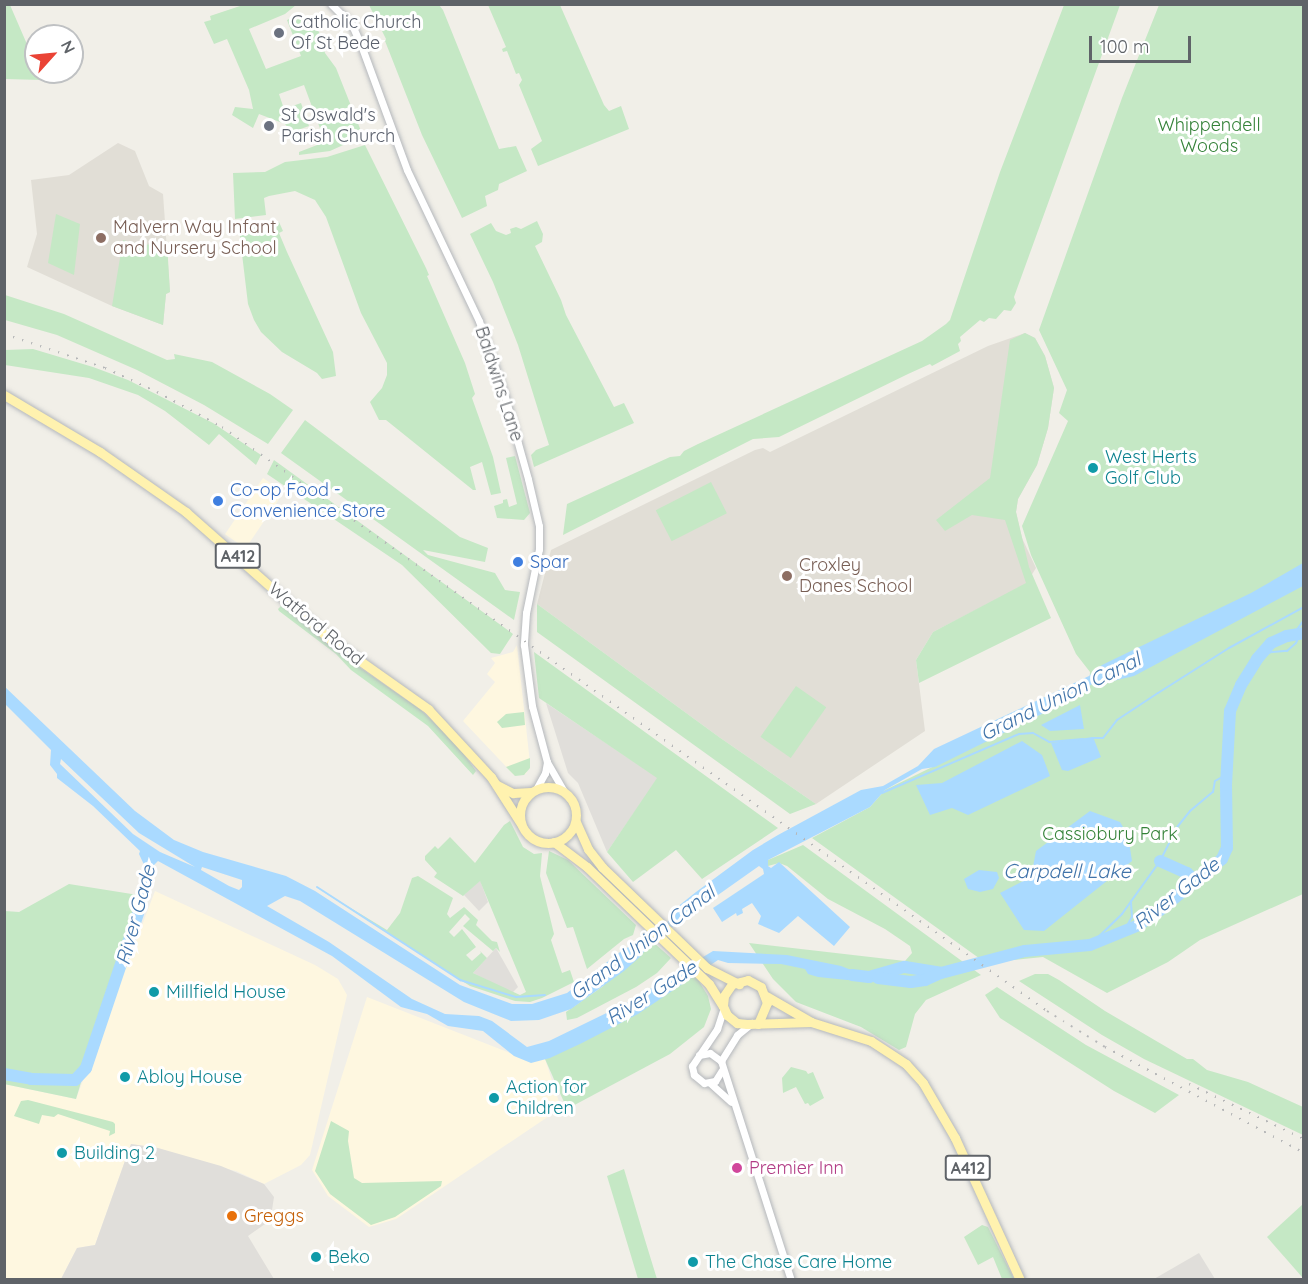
<!DOCTYPE html>
<style>
body{margin:0}
#map{position:relative;width:1308px;height:1284px;overflow:hidden;background:#f1efe8;font-family:Quicksand,sans-serif}
div>[style]{position:absolute}
[style*='--x']{left:calc(var(--x)*1px);top:calc(var(--y)*1px);width:calc(var(--w)*1px);rotate:calc(var(--a)*1deg)}
.commercial>*{inset:0;background:#fef7e0;transform-origin:0 0}
.industrial>*{inset:0;background:#e0deda}
.education>*{inset:0;background:#e1ded6}
.green>*{inset:0;background:#c5e8c5;transform-origin:0 0}
.water>*{inset:0;background:#aadaff}
.stream>*{height:2px;margin:-1px;padding:0 1px;transform-origin:1px;border-radius:1px;background:#aadaff}
.river>*{height:12px;margin:-6px;padding:0 6px;transform-origin:6px;border-radius:6px;background:#aadaff}
.roads{filter:drop-shadow(0 0 2px #b5b8bc) drop-shadow(0 0 2px #b5b8bc)}
.tertiary>*{height:7px;margin:-3.5px;padding:0 3.5px;transform-origin:3.5px;border-radius:3.5px;background:#fff}
.primary>*{height:9px;margin:-4.5px;padding:0 4.5px;transform-origin:4.5px;border-radius:4.5px;background:#fff2af}
.primary>.ring{margin:-4.5px;padding:0;box-sizing:content-box;background:none;border:9px solid #fff2af;border-radius:50%}
.rail>*{height:2px;margin-top:-1px;transform-origin:0;background:repeating-linear-gradient(90deg,#b6b7b8 0 1.5px,transparent 0 9.5px)}
.dots>*{width:16px;height:16px;translate:-50% -50%;box-sizing:border-box;border:3px solid #fff;border-radius:50%}
span{translate:-50% -50%;white-space:nowrap;text-align:center;line-height:1.15;-webkit-text-stroke:6px #fff;paint-order:stroke}
.shield-label span{padding:2px 4px;background:#fff;border:2px solid;border-radius:4px;-webkit-text-stroke-width:0}
.shield-label{font-size:16px;color:#5f6368;font-weight:700}
.worship-label{font-size:18px;color:#5b616d}
.left{translate:0 -50%;text-align:left}
.park-label{font-size:18px;color:#348238}
.education-label{font-size:18px;color:#785e54}
.street-label{font-size:18px;color:#5f6368}
.culture-label{font-size:18px;color:#0d838f}
.shop-label{font-size:18px;color:#366cbe}
.hotel-label{font-size:18px;color:#b23c85}
.food-label{font-size:18px;color:#c56008}
.water-label{font-size:20px;color:#4174aa;font-style:italic}
.frame{position:absolute;inset:0;border:6px solid #5f6368;pointer-events:none}
.north{position:absolute;left:24px;top:24px;width:60px;height:60px;box-sizing:border-box;background:#fff;border:2px solid #bfc1c3;border-radius:50%;rotate:63deg;font-size:16px;font-weight:700;line-height:24px;text-align:center;color:#5f6368}
.north::after{content:'';display:block;margin:auto;width:21px;height:27px;background:#ea4335;clip-path:polygon(50% 0,100% 100%,50% 72%,0 100%)}
.scale{position:absolute;left:1089px;top:36px;width:102px;height:27px;box-sizing:border-box;border:3px solid #5f6368;border-top:0;padding-left:8px;font-size:18px;line-height:21px;white-space:nowrap;color:#5f6368;-webkit-text-stroke:4px #fff;paint-order:stroke}
</style>
<div id="map">
<div class="commercial">
<div style="left:263px;top:478px;width:25px;height:68px;rotate:34deg"></div>
<div style="clip-path:polygon(517px 645px,530px 763px,526px 774px,514px 775px,463px 721px,495px 682px,487px 674px,495px 663px,491px 658px,513px 652px)"></div>
<div style="clip-path:polygon(155px 891px,315px 965px,338px 979px,347px 995px,310px 1155px,301px 1165px,264px 1184px,236px 1171px,201px 1163px,158px 1148px,131px 1144px,95px 1245px,77px 1248px,61px 1279px,5px 1279px,4px 1084px,76px 1099px)"></div>
<div style="clip-path:polygon(367px 997px,528px 1060px,545px 1059px,561px 1108px,396px 1219px,369px 1227px,328px 1196px,312px 1170px)"></div>
</div>
<div class="industrial">
<div style="clip-path:polygon(546px 703px,658px 778px,607px 852px,578px 783px,568px 773px)"></div>
<div style="clip-path:polygon(480px 880px,488px 902px,479px 911px,464px 895px)"></div>
<div style="clip-path:polygon(496px 948px,518px 987px,512px 993px,473px 973px)"></div>
<div style="clip-path:polygon(131px 1144px,158px 1148px,221px 1166px,264px 1184px,274px 1197px,272px 1210px,265px 1224px,248px 1236px,274px 1279px,61px 1279px,77px 1248px,95px 1245px)"></div>
<div style="clip-path:polygon(1199px 1253px,1215px 1279px,1154px 1279px)"></div>
</div>
<div class="education">
<div style="clip-path:polygon(118px 143px,135px 151px,149px 186px,163px 194px,170px 292px,166px 294px,163px 325px,112px 306px,27px 267px,37px 234px,31px 180px,69px 175px)"></div>
<div style="clip-path:polygon(1025px 333px,1035px 338px,1045px 356px,1054px 388px,1048px 428px,1037px 465px,1018px 499px,1016px 512px,1022px 538px,1036px 568px,1026px 584px,933px 632px,916px 660px,925px 731px,816px 804px,719px 737px,537px 604px,551px 550px,755px 450px,763px 448px,770px 452px,988px 346px)"></div>
</div>
<div class="green">
<div style="clip-path:polygon(5px 4px,10px 5px,36px 65px,36px 72px,39px 72px,42px 80px,5px 79px)"></div>
<div style="clip-path:polygon(246px 4px,296px 5px,285px 14px,249px 29px,266px 69px,301px 56px,287px 20px,300px 14px,312px 20px,320px 34px,325px 53px,336px 68px,363px 136px,330px 151px,299px 155px,299px 152px,325px 142px,304px 85px,279px 94px,284px 109px,301px 103px,309px 126px,292px 132px,285px 124px,259px 114px,253px 128px,232px 115px,235px 107px,253px 109px,249px 90px,227px 39px,214px 44px,204px 22px,211px 20px,210px 16px)"></div>
<div style="clip-path:polygon(369px 5px,439px 5px,443px 10px,499px 149px,516px 146px,527px 171px,499px 184px,498px 190px,485px 196px,487px 206px,462px 218px,422px 135px,385px 41px,386px 39px)"></div>
<div style="clip-path:polygon(488px 5px,560px 5px,604px 105px,609px 111px,621px 106px,629px 129px,538px 166px,531px 149px,542px 141px,519px 85px,522px 80px,519px 73px,516px 74px,507px 51px,503px 52px,502px 49px,506px 47px)"></div>
<div style="clip-path:polygon(1064px 5px,1120px 5px,1014px 297px,1016px 303px,1011px 311px,1004px 310px,996px 319px,989px 318px,984px 322px,980px 320px,960px 337px,961px 341px,958px 344px,960px 351px,932px 366px,930px 364px,908px 374px,779px 437px,753px 439px,563px 535px,567px 504px,670px 457px,680px 456px,684px 451px,698px 444px,922px 341px,946px 324px,950px 320px,1000px 172px)"></div>
<div style="clip-path:polygon(1159px 5px,1303px 5px,1303px 894px,1200px 940px,1168px 962px,1107px 993px,1043px 957px,1004px 961px,998px 957px,983px 961px,812px 838px,870px 807px,885px 790px,1070px 700px,1089px 685px,1090px 672px,1076px 654px,1031px 555px,1022px 526px,1068px 421px,1059px 413px,1067px 390px,1039px 330px,1122px 98px)"></div>
<div style="clip-path:polygon(365px 145px,426px 268px,429px 275px,427px 276px,465px 363px,475px 394px,472px 398px,493px 457px,501px 493px,491px 495px,482px 462px,470px 467px,476px 490px,473px 490px,386px 420px,379px 420px,370px 402px,382px 388px,387px 375px,387px 363px,361px 313px,326px 217px,315px 200px,295px 191px,269px 196px,264px 198px,266px 215px,235px 219px,233px 173px,265px 172px,285px 162px,327px 157px)"></div>
<div style="clip-path:polygon(56px 214px,80px 224px,74px 275px,48px 263px)"></div>
<div style="clip-path:polygon(537px 221px,543px 234px,542px 242px,535px 246px,561px 300px,566px 315px,614px 407px,624px 403px,634px 423px,534px 467px,531px 455px,536px 450px,549px 445px,518px 345px,493px 282px,470px 234px,491px 223px,496px 231px,506px 235px,511px 233px,510px 229px,516px 227px,521px 229px)"></div>
<div style="clip-path:polygon(279px 222px,283px 231px,279px 233px,287px 252px,333px 352px,336px 376px,322px 379px,317px 373px,282px 352px,261px 332px,254px 320px,248px 304px,239px 229px)"></div>
<div style="clip-path:polygon(123px 240px,142px 245px,167px 243px,170px 292px,166px 294px,163px 325px,112px 306px)"></div>
<div style="clip-path:polygon(5px 295px,64px 314px,167px 360px,175px 359px,174px 354px,212px 362px,270px 394px,293px 410px,268px 444px,204px 405px,137px 370px,57px 335px,5px 320px)"></div>
<div style="clip-path:polygon(1025px 333px,1035px 338px,1045px 356px,1054px 388px,1048px 428px,1037px 465px,1018px 499px,1016px 512px,1029px 567px,1051px 618px,919px 683px,916px 660px,933px 632px,1026px 583px,1005px 520px,972px 515px,945px 531px,936px 520px,990px 478px,1010px 340px)"></div>
<div style="clip-path:polygon(33px 349px,93px 367px,128px 380px,213px 423px,261px 455px,256px 465px,219px 434px,209px 445px,165px 411px,138px 395px,89px 378px,5px 365px,5px 350px)"></div>
<div style="clip-path:polygon(305px 420px,460px 537px,488px 548px,485px 562px,423px 550px,428px 555px,495px 573px,505px 590px,520px 592px,514px 620px,281px 453px)"></div>
<div style="clip-path:polygon(515px 456px,530px 513px,524px 520px,497px 518px,494px 506px,503px 503px,503px 500px,507px 499px,509px 507px,517px 504px,506px 458px)"></div>
<div style="clip-path:polygon(274px 460px,513px 634px,500px 654px,491px 653px,402px 565px,267px 474px)"></div>
<div style="left:711px;top:482px;width:35px;height:62px;rotate:63deg"></div>
<div style="clip-path:polygon(537px 604px,719px 737px,816px 804px,790px 814px,537px 632px)"></div>
<div style="clip-path:polygon(281px 606px,359px 667px,421px 710px,458px 746px,476px 771px,473px 775px,428px 726px,351px 670px,336px 654px,279px 611px,278px 609px)"></div>
<div style="clip-path:polygon(534px 652px,778px 828px,702px 879px,676px 850px,633px 882px,607px 852px,657px 778px,539px 698px)"></div>
<div style="left:796px;top:686px;width:37px;height:62px;rotate:35deg"></div>
<div style="clip-path:polygon(524px 712px,525px 725px,502px 728px,497px 722px,506px 714px)"></div>
<div style="clip-path:polygon(530px 758px,530px 768px,524px 775px,515px 776px,506px 767px)"></div>
<div style="clip-path:polygon(510px 821px,523px 847px,534px 854px,542px 853px,540px 876px,554px 934px,551px 940px,562px 973px,570px 970px,574px 982px,542px 998px,530px 1002px,515px 1001px,470px 986px,316px 887px,387px 930px,400px 913px,412px 878px,418px 876px,453px 898px,447px 914px,450px 918px,464px 907px,478px 920px,476px 925px,492px 941px,497px 942px,500px 952px,496px 948px,493px 951px,463px 926px,470px 919px,465px 914px,449px 932px,454px 937px,462px 929px,476px 947px,466px 955px,472px 961px,481px 953px,480px 951px,487px 958px,473px 973px,520px 995px,526px 992px,480px 881px,463px 896px,434px 877px,437px 873px,425px 860px,425px 856px,435px 846px,438px 849px,450px 837px,475px 863px,504px 825px)"></div>
<div style="clip-path:polygon(803px 845px,981px 975px,926px 1000px,915px 1014px,906px 1047px,899px 1050px,861px 1027px,796px 1002px,773px 979px,749px 943px,905px 961px,912px 953px,910px 946px,885px 929px,828px 899px,787px 866px,779px 863px,768px 866px,768px 860px)"></div>
<div style="clip-path:polygon(549px 851px,568px 860px,636px 925px,633px 935px,624px 939px,587px 969px,573px 927px,567px 928px,546px 873px)"></div>
<div style="clip-path:polygon(69px 884px,138px 895px,76px 1099px,4px 1084px,5px 911px,19px 912px)"></div>
<div style="clip-path:polygon(652px 941px,671px 958px,657px 973px,636px 987px,577px 1018px,567px 1020px,566px 1012px,602px 987px)"></div>
<div style="clip-path:polygon(694px 973px,708px 996px,711px 1009px,704px 1027px,670px 1054px,567px 1109px,545px 1059px)"></div>
<div style="clip-path:polygon(1035px 974px,1048px 974px,1059px 980px,1105px 1011px,1187px 1059px,1193px 1059px,1207px 1070px,1248px 1082px,1303px 1107px,1303px 1135px,1144px 1059px,1102px 1035px,1019px 981px)"></div>
<div style="clip-path:polygon(997px 987px,1086px 1045px,1179px 1095px,1155px 1113px,1114px 1091px,1000px 1018px,985px 995px)"></div>
<div style="clip-path:polygon(791px 1067px,806px 1071px,808px 1074px,813px 1072px,824px 1098px,810px 1106px,808px 1103px,805px 1104px,796px 1087px,783px 1093px,782px 1078px)"></div>
<div style="clip-path:polygon(28px 1100px,113px 1122px,115px 1124px,115px 1133px,109px 1136px,110px 1131px,58px 1114px,54px 1117px,42px 1115px,39px 1124px,14px 1116px,21px 1101px)"></div>
<div style="clip-path:polygon(331px 1121px,349px 1131px,348px 1141px,354px 1178px,362px 1183px,442px 1181px,441px 1186px,395px 1217px,371px 1225px,330px 1194px,315px 1171px)"></div>
<div style="clip-path:polygon(624px 1169px,645px 1240px,657px 1279px,638px 1279px,607px 1176px)"></div>
<div style="clip-path:polygon(1303px 1204px,1304px 1276px,1302px 1277px,1267px 1237px)"></div>
<div style="clip-path:polygon(982px 1225px,988px 1227px,1014px 1279px,1002px 1279px,993px 1257px,978px 1265px,964px 1237px)"></div>
</div>
<div class="water">
<div style="clip-path:polygon(evenodd,1303px 563px,1303px 586px,1134px 676px,1113px 681px,1097px 681px,1058px 706px,935px 767px,922px 769px,885px 790px,870px 807px,768px 860px,768px 866px,771px 868px,779px 862px,850px 927px,834px 946px,798px 916px,779px 933px,758px 924px,761px 916px,752px 903px,742px 909px,743px 913px,737px 916px,736px 913px,722px 922px,713px 908px,764px 874px,763px 869px,759px 866px,650px 943px,641px 956px,624px 971px,571px 1009px,539px 1020px,511px 1021px,464px 1002px,300px 901px,285px 896px,267px 906px,329px 942px,412px 999px,445px 1014px,479px 1016px,492px 1021px,527px 1047px,549px 1041px,625px 1004px,713px 951px,787px 955px,841px 966px,869px 977px,847px 980px,818px 977px,808px 974px,805px 969px,781px 964px,728px 963px,718px 960px,638px 1014px,582px 1043px,550px 1058px,531px 1063px,514px 1056px,483px 1031px,448px 1026px,427px 1014px,401px 1007px,332px 956px,158px 861px,154px 865px,148px 894px,137px 920px,146px 869px,139px 854px,140px 851px,93px 806px,57px 778px,57px 774px,50px 765px,51px 750px,5px 704px,4px 686px,135px 811px,174px 840px,203px 852px,286px 876px,315px 891px,460px 985px,512px 1004px,532px 1004px,567px 993px,624px 949px,644px 940px,671px 919px,676px 908px,696px 892px,753px 850px,778px 835px,861px 790px,883px 786px,918px 766px,934px 749px,1089px 676px,1102px 665px,1251px 593px,1303px 563px,61px 759px,139px 833px,195px 867px,160px 852px,133px 834px,60px 764px,61px 759px,1303px 563px,202px 867px,242px 880px,242px 887px,239px 890px,229px 886px,201px 870px,202px 867px)"></div>
<div style="clip-path:polygon(1080px 705px,1084px 729px,1050px 731px,1041px 725px)"></div>
<div style="clip-path:polygon(1093px 737px,1101px 757px,1068px 771px,1062px 770px,1051px 743px)"></div>
<div style="clip-path:polygon(1022px 741px,1042px 755px,1050px 776px,968px 815px,952px 808px,930px 815px,916px 785px,942px 783px)"></div>
<div style="clip-path:polygon(1090px 811px,1120px 822px,1128px 835px,1132px 861px,1044px 931px,1024px 930px,1000px 893px,1031px 877px,1036px 851px)"></div>
<div style="clip-path:polygon(979px 870px,997px 872px,999px 878px,993px 889px,980px 892px,968px 889px,964px 879px)"></div>
</div>
<div class="stream">
<div style="--x:1293;--y:635;--w:19;--a:-54"></div>
<div style="--x:1262;--y:653;--w:25;--a:-5"></div>
<div style="--x:1287;--y:651;--w:12;--a:-42"></div>
<div style="--x:1296;--y:643;--w:10;--a:-66"></div>
<div style="--x:1092;--y:738;--w:11;--a:0"></div>
<div style="--x:1103;--y:738;--w:23;--a:-52"></div>
<div style="--x:1117;--y:720;--w:49;--a:-33.4"></div>
<div style="--x:1158;--y:693;--w:84;--a:-32.4"></div>
<div style="--x:1229;--y:648;--w:85;--a:-28.7"></div>
<div style="--x:882;--y:793;--w:149;--a:-23.3"></div>
<div style="--x:1019;--y:734;--w:14;--a:-4"></div>
<div style="--x:1033;--y:733;--w:18;--a:29"></div>
<div style="--x:1049;--y:742;--w:34;--a:-5"></div>
<div style="--x:317;--y:887;--w:171;--a:33"></div>
<div style="--x:460;--y:980;--w:59;--a:16.9"></div>
<div style="--x:516;--y:997;--w:29;--a:-4"></div>
<div style="--x:1123;--y:933;--w:18;--a:-61"></div>
<div style="--x:1132;--y:917;--w:16;--a:-94"></div>
<div style="--x:1090;--y:945;--w:45;--a:-44.1"></div>
<div style="--x:1122;--y:914;--w:65;--a:-54.4"></div>
<div style="--x:1160;--y:861;--w:39;--a:-63"></div>
<div style="--x:1178;--y:826;--w:19;--a:-51"></div>
<div style="--x:1190;--y:811;--w:30;--a:-40"></div>
<div style="--x:1213;--y:792;--w:11;--a:-80"></div>
<div style="--x:1215;--y:781;--w:13;--a:-29"></div>
</div>
<div class="river">
<div style="--x:1160;--y:861;--w:30;--a:24"></div>
<div style="--x:1187;--y:873;--w:10;--a:45"></div>
<div style="--x:852;--y:975;--w:17;--a:7"></div>
<div style="--x:869;--y:977;--w:37;--a:-16"></div>
<div style="--x:905;--y:967;--w:36;--a:9"></div>
<div style="--x:941;--y:973;--w:87;--a:-14.7"></div>
<div style="--x:1025;--y:951;--w:65;--a:-5.3"></div>
<div style="--x:1090;--y:945;--w:53;--a:-22.2"></div>
<div style="--x:1139;--y:925;--w:26;--a:-36"></div>
<div style="--x:1160;--y:910;--w:80;--a:-39.4"></div>
<div style="--x:1222;--y:859;--w:12;--a:-66"></div>
<div style="--x:1227;--y:848;--w:63;--a:-90.9"></div>
<div style="--x:1226;--y:785;--w:74;--a:-86.9"></div>
<div style="--x:1230;--y:711;--w:28;--a:-67"></div>
<div style="--x:1241;--y:685;--w:31;--a:-58"></div>
<div style="--x:1257;--y:659;--w:21;--a:-49"></div>
<div style="--x:1271;--y:643;--w:17;--a:-24"></div>
<div style="--x:1287;--y:636;--w:17;--a:-10"></div>
<div style="--x:878;--y:978;--w:33;--a:7"></div>
<div style="--x:911;--y:982;--w:14;--a:-8"></div>
<div style="--x:925;--y:980;--w:17;--a:-24"></div>
<div style="--x:4;--y:1074;--w:27;--a:10"></div>
<div style="--x:31;--y:1079;--w:44;--a:1.3"></div>
<div style="--x:75;--y:1080;--w:16;--a:-47"></div>
<div style="--x:86;--y:1068;--w:172;--a:-71.4"></div>
</div>
<div class="roads">
<div class="tertiary">
<div style="--x:331;--y:4;--w:30;--a:45"></div>
<div style="--x:352;--y:25;--w:22;--a:66"></div>
<div style="--x:361;--y:45;--w:133;--a:69.8"></div>
<div style="--x:407;--y:170;--w:167;--a:64.5"></div>
<div style="--x:479;--y:321;--w:80;--a:71.1"></div>
<div style="--x:505;--y:397;--w:85;--a:74.3"></div>
<div style="--x:528;--y:479;--w:48;--a:76.8"></div>
<div style="--x:539;--y:526;--w:23;--a:90"></div>
<div style="--x:539;--y:549;--w:65;--a:101.5"></div>
<div style="--x:526;--y:613;--w:32;--a:94"></div>
<div style="--x:524;--y:645;--w:62;--a:82.5"></div>
<div style="--x:532;--y:706;--w:58;--a:75"></div>
<div style="--x:547;--y:762;--w:11;--a:100"></div>
<div style="--x:545;--y:773;--w:18;--a:119"></div>
<div style="--x:547;--y:762;--w:34;--a:60"></div>
<div style="--x:699;--y:1055;--w:11;--a:-10"></div>
<div style="--x:710;--y:1053;--w:14;--a:36"></div>
<div style="--x:721;--y:1061;--w:230;--a:72.3"></div>
<div style="--x:721;--y:1061;--w:31;--a:-58"></div>
<div style="--x:737;--y:1035;--w:19;--a:-39"></div>
<div style="--x:722;--y:1070;--w:13;--a:122"></div>
<div style="--x:715;--y:1081;--w:11;--a:170"></div>
<div style="--x:704;--y:1083;--w:13;--a:-141"></div>
<div style="--x:694;--y:1075;--w:9;--a:-103"></div>
<div style="--x:692;--y:1066;--w:45;--a:-56"></div>
<div style="--x:717;--y:1029;--w:22;--a:-72"></div>
<div style="--x:710;--y:1083;--w:28;--a:42"></div>
</div>
<div class="primary">
<div style="--x:4;--y:395;--w:112;--a:30.7"></div>
<div style="--x:100;--y:452;--w:105;--a:34.9"></div>
<div style="--x:186;--y:512;--w:195;--a:41.5"></div>
<div style="--x:332;--y:641;--w:118;--a:35.3"></div>
<div style="--x:428;--y:709;--w:93;--a:47.2"></div>
<div style="--x:491;--y:777;--w:56;--a:57.4"></div>
<div style="--x:497;--y:785;--w:18;--a:27"></div>
<div style="--x:513;--y:793;--w:18;--a:-3"></div>
<div class="ring" style="left:520px;top:787px;width:47px;height:47px"></div>
<div style="--x:576;--y:822;--w:30;--a:66"></div>
<div style="--x:588;--y:849;--w:23;--a:52"></div>
<div style="--x:602;--y:867;--w:146;--a:43.9"></div>
<div style="--x:707;--y:968;--w:36;--a:27"></div>
<div style="--x:554;--y:842;--w:41;--a:37.1"></div>
<div style="--x:587;--y:867;--w:169;--a:43.8"></div>
<div style="--x:709;--y:984;--w:26;--a:58"></div>
<div style="--x:766;--y:996;--w:52;--a:30"></div>
<div style="--x:811;--y:1022;--w:63;--a:17.6"></div>
<div style="--x:871;--y:1041;--w:42;--a:33.3"></div>
<div style="--x:906;--y:1064;--w:25;--a:48"></div>
<div style="--x:923;--y:1083;--w:64;--a:59.8"></div>
<div style="--x:955;--y:1138;--w:156;--a:65.4"></div>
<div style="--x:758;--y:1024;--w:23;--a:-67"></div>
<div style="--x:767;--y:1003;--w:17;--a:-111"></div>
<div style="--x:761;--y:987;--w:15;--a:-152"></div>
<div style="--x:748;--y:980;--w:16;--a:166"></div>
<div style="--x:732;--y:984;--w:14;--a:124"></div>
<div style="--x:724;--y:996;--w:10;--a:96"></div>
<div style="--x:723;--y:1006;--w:10;--a:66"></div>
<div style="--x:727;--y:1015;--w:13;--a:39"></div>
<div style="--x:737;--y:1023;--w:10;--a:6"></div>
<div style="--x:747;--y:1024;--w:64;--a:-1.8"></div>
</div>
</div>
<div class="rail">
<div style="--x:4;--y:334;--w:107;--a:18.6"></div>
<div style="--x:105;--y:368;--w:57;--a:24.8"></div>
<div style="--x:157;--y:392;--w:74;--a:28.3"></div>
<div style="--x:222;--y:427;--w:1011;--a:35.29"></div>
<div style="--x:1047;--y:1011;--w:68;--a:31.8"></div>
<div style="--x:1105;--y:1047;--w:225;--a:28"></div>
<div style="--x:1189;--y:1084;--w:127;--a:25.6"></div>
</div>
<div class="dots">
<div style="left:279px;top:33px;background:#6b7280"></div>
<div style="left:269px;top:126px;background:#6b7280"></div>
<div style="left:101px;top:238px;background:#8d6e63"></div>
<div style="left:1093px;top:468px;background:#0f9aa8"></div>
<div style="left:218px;top:501px;background:#3f7fe0"></div>
<div style="left:518px;top:562px;background:#3f7fe0"></div>
<div style="left:787px;top:576px;background:#8d6e63"></div>
<div style="left:154px;top:992px;background:#0f9aa8"></div>
<div style="left:125px;top:1077px;background:#0f9aa8"></div>
<div style="left:494px;top:1098px;background:#0f9aa8"></div>
<div style="left:62px;top:1153px;background:#0f9aa8"></div>
<div style="left:737px;top:1168px;background:#d1479c"></div>
<div style="left:232px;top:1216px;background:#e8710a"></div>
<div style="left:316px;top:1257px;background:#0f9aa8"></div>
<div style="left:693px;top:1262px;background:#0f9aa8"></div>
</div>
<div class="shield-label">
<span style="left:238px;top:556px">A412</span>
<span style="left:968px;top:1168px">A412</span>
</div>
<div class="worship-label">
<span class="left" style="left:291px;top:33px">Catholic Church<br>Of St Bede</span>
<span class="left" style="left:281px;top:126px">St Oswald's<br>Parish Church</span>
</div>
<div class="park-label">
<span style="left:1209px;top:136px">Whippendell<br>Woods</span>
<span style="left:1110px;top:834px">Cassiobury Park</span>
</div>
<div class="education-label">
<span class="left" style="left:113px;top:238px">Malvern Way Infant<br>and Nursery School</span>
<span class="left" style="left:799px;top:576px">Croxley<br>Danes School</span>
</div>
<div class="street-label">
<span style="left:499px;top:384px;rotate:72deg">Baldwins Lane</span>
<span style="left:316px;top:624px;rotate:40deg">Watford Road</span>
</div>
<div class="culture-label">
<span class="left" style="left:1105px;top:468px">West Herts<br>Golf Club</span>
<span class="left" style="left:166px;top:992px">Millfield House</span>
<span class="left" style="left:137px;top:1077px">Abloy House</span>
<span class="left" style="left:506px;top:1098px">Action for<br>Children</span>
<span class="left" style="left:74px;top:1153px">Building 2</span>
<span class="left" style="left:328px;top:1257px">Beko</span>
<span class="left" style="left:705px;top:1262px">The Chase Care Home</span>
</div>
<div class="shop-label">
<span class="left" style="left:230px;top:501px">Co-op Food -<br>Convenience Store</span>
<span class="left" style="left:530px;top:562px">Spar</span>
</div>
<div class="hotel-label">
<span class="left" style="left:749px;top:1168px">Premier Inn</span>
</div>
<div class="food-label">
<span class="left" style="left:244px;top:1216px">Greggs</span>
</div>
<div class="water-label">
<span style="left:1060px;top:696px;rotate:-26deg">Grand Union Canal</span>
<span style="left:1067px;top:870px">Carpdell Lake</span>
<span style="left:1176px;top:893px;rotate:-38deg">River Gade</span>
<span style="left:135px;top:915px;rotate:-75deg">River Gade</span>
<span style="left:642px;top:942px;rotate:-37deg">Grand Union Canal</span>
<span style="left:651px;top:992px;rotate:-32deg">River Gade</span>
</div>
<div class="frame"></div>
<div class="north">N</div>
<div class="scale">100 m</div>
</div>
